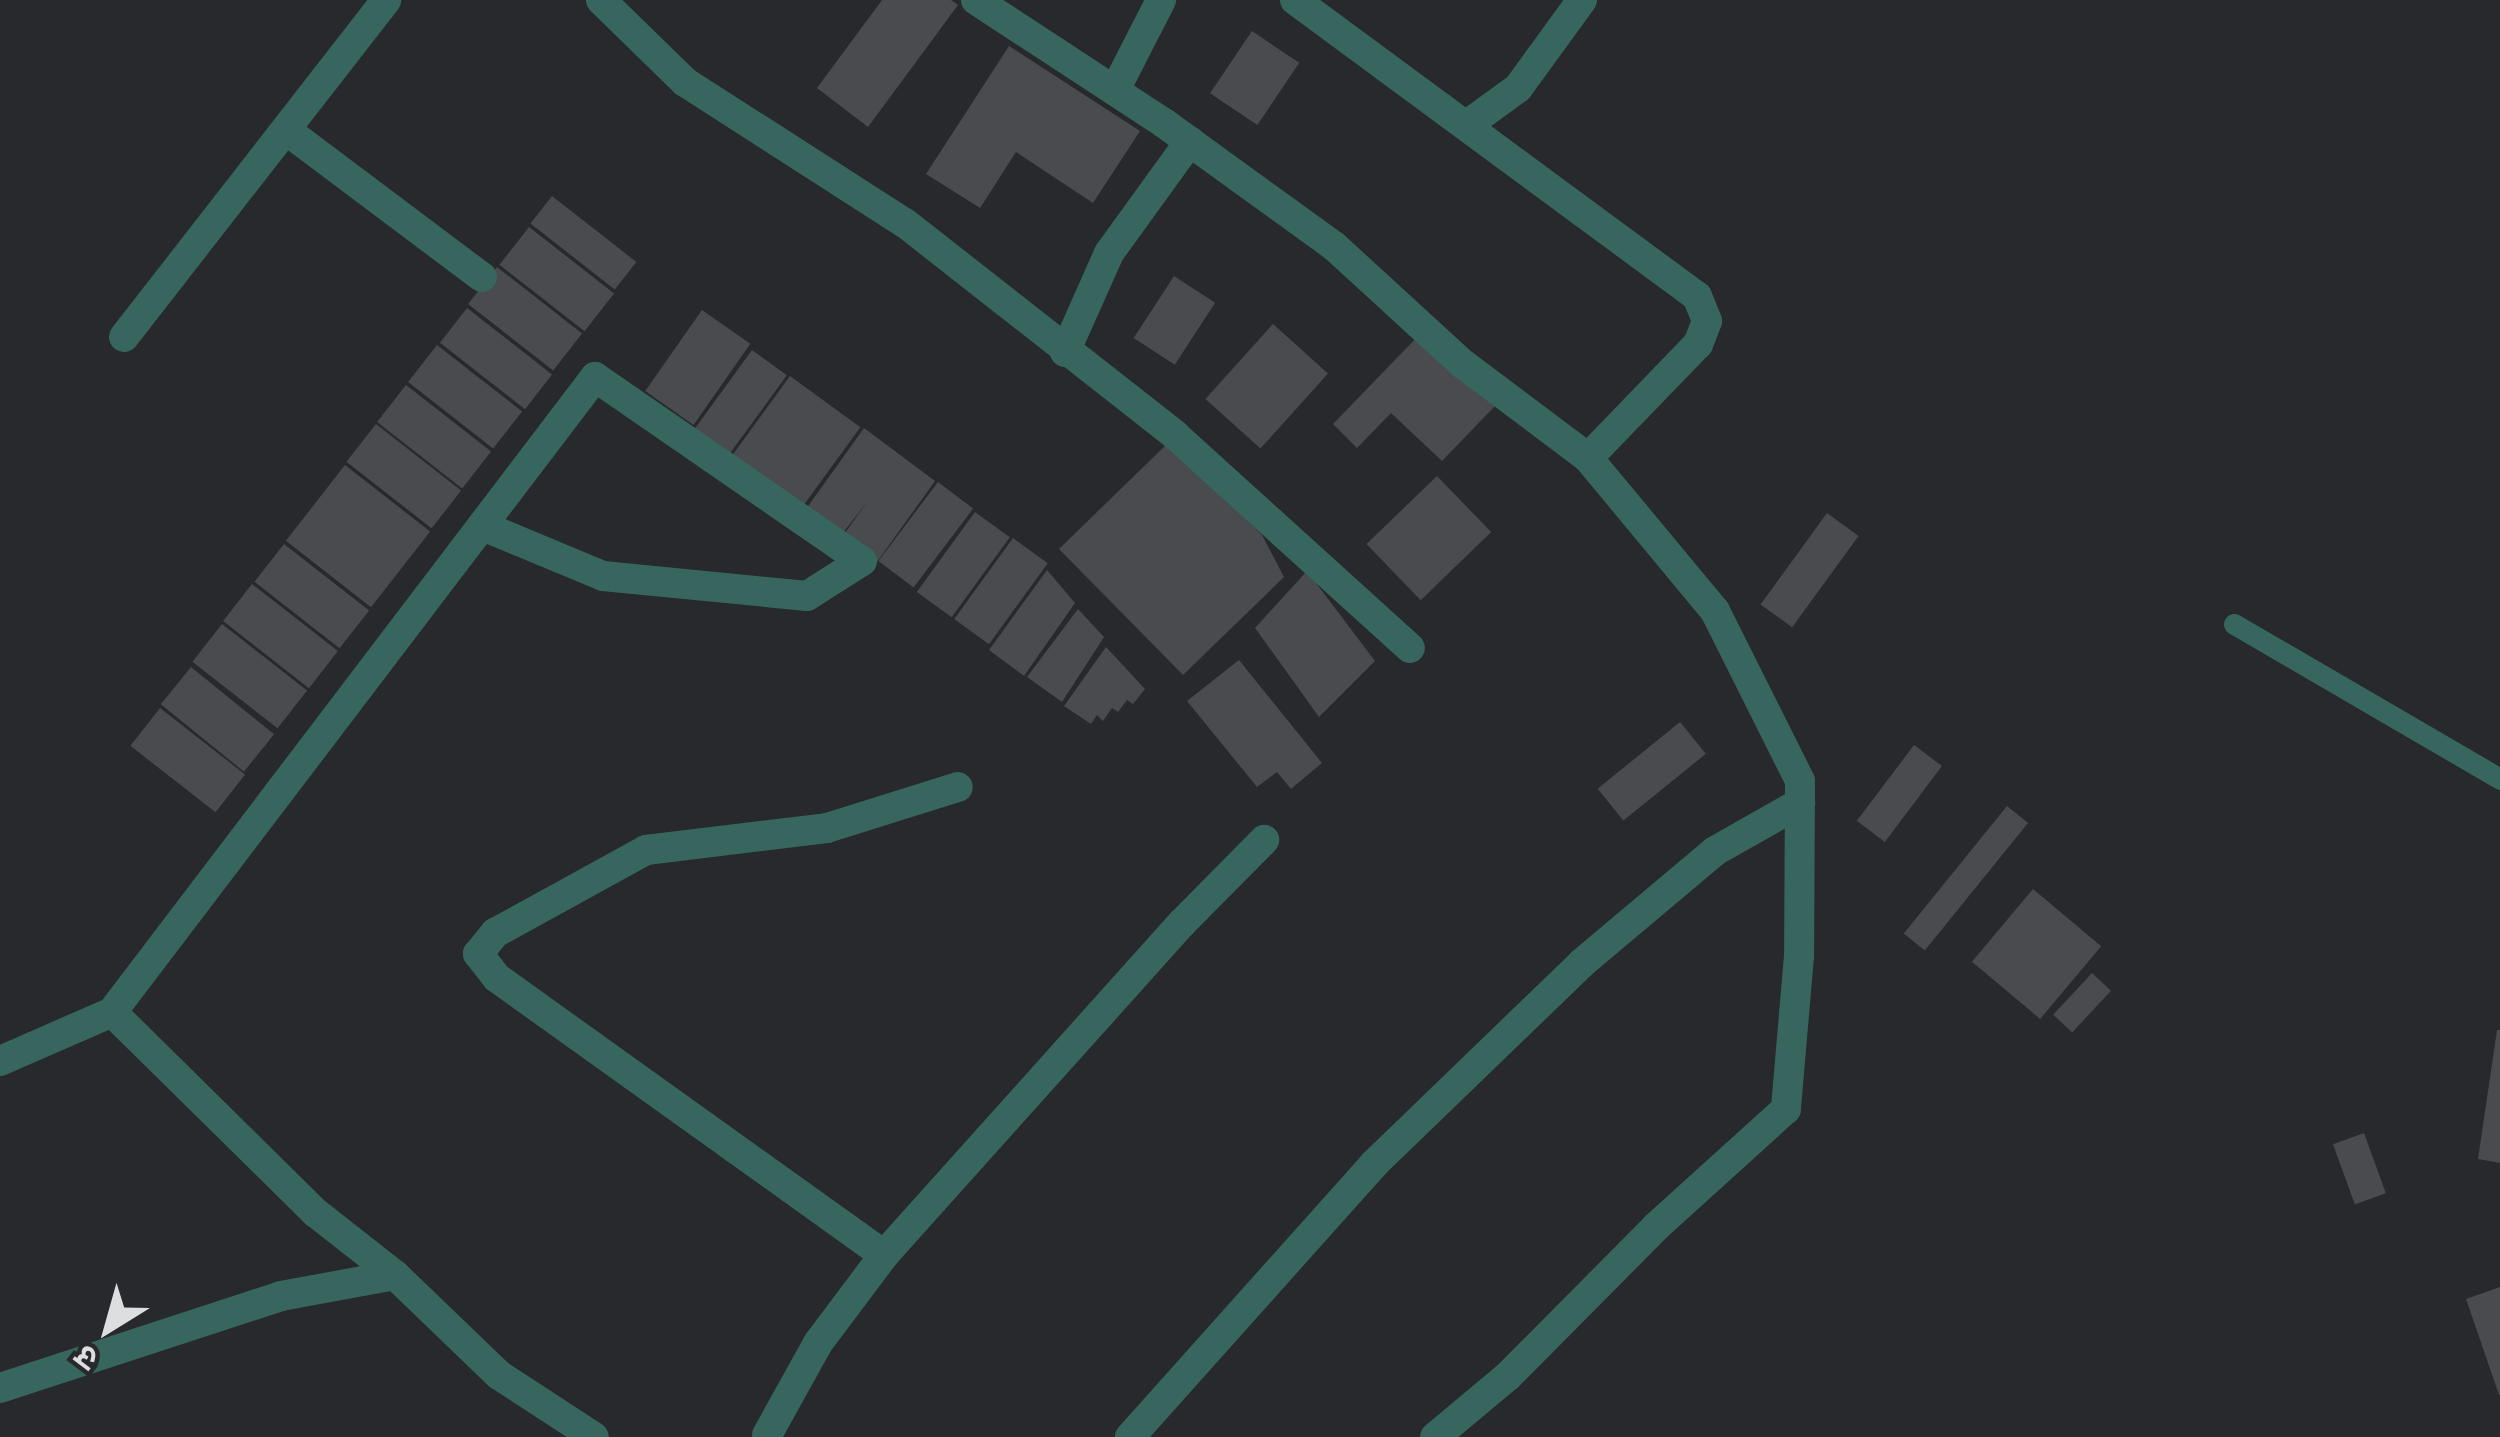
<!DOCTYPE html>
<meta charset="utf-8">
<style>
body{margin:0}
#map{position:relative;width:2500px;height:1437px;overflow:hidden;background:#27292c;font-family:"DM Sans","Noto Sans Devanagari",sans-serif}
div>[style]{position:absolute}
[style*='--x']{left:calc(var(--x)*1px);top:calc(var(--y)*1px);width:calc(var(--w)*1px);rotate:calc(var(--a)*1deg)}
.building>*{inset:0;background:#494b4e;transform-origin:0 0}
.service>*{height:21px;margin:-10.5px;padding:0 10.5px;transform-origin:10.5px;border-radius:10.5px;background:#37665e}
.minor>*{height:30px;margin:-15px;padding:0 15px;transform-origin:15px;border-radius:15px;background:#37665e}
span{translate:-50% -50%;white-space:nowrap;text-align:center;line-height:1.15;-webkit-text-stroke:10px #27292c;paint-order:stroke}
.north{position:absolute;left:48px;top:1269px;width:120px;height:120px;-webkit-text-stroke:9px #27292c;paint-order:stroke;rotate:217deg;font-size:33px;font-weight:700;line-height:48px;text-align:center;color:#dddee0}
.north::after{content:'';display:block;margin:auto;width:42px;height:54px;background:#dddee0;clip-path:polygon(50% 0,100% 100%,50% 72%,0 100%)}
</style>
<div id="map">
<div class="building">
<div style="clip-path:polygon(882px 0,951px 0,958px 5px,868px 127px,817px 88px)"></div>
<div style="left:1252px;top:31px;width:57px;height:75px;rotate:34deg"></div>
<div style="clip-path:polygon(1009px 46px,1140px 131px,1093px 203px,1016px 152px,980px 208px,926px 174px)"></div>
<div style="left:552px;top:196px;width:107px;height:35px;rotate:38deg"></div>
<div style="left:529px;top:227px;width:108px;height:48px;rotate:38deg"></div>
<div style="left:497px;top:267px;width:108px;height:47px;rotate:38deg"></div>
<div style="left:1174px;top:276px;width:49px;height:74px;rotate:33deg"></div>
<div style="left:467px;top:308px;width:108px;height:44px;rotate:38deg"></div>
<div style="left:702px;top:310px;width:59px;height:99px;rotate:35deg"></div>
<div style="left:1273px;top:324px;width:74px;height:101px;rotate:42deg"></div>
<div style="clip-path:polygon(1421px 333px,1496px 405px,1442px 461px,1391px 413px,1357px 448px,1333px 424px)"></div>
<div style="left:437px;top:345px;width:108px;height:47px;rotate:38deg"></div>
<div style="left:752px;top:350px;width:43px;height:98px;rotate:36deg"></div>
<div style="left:790px;top:376px;width:87px;height:99px;rotate:36deg"></div>
<div style="left:406px;top:385px;width:108px;height:47px;rotate:38deg"></div>
<div style="left:376px;top:424px;width:108px;height:48px;rotate:38deg"></div>
<div style="clip-path:polygon(864px 428px,935px 481px,877px 562px,842px 537px,868px 501px,842px 534px,806px 509px)"></div>
<div style="clip-path:polygon(1170px 441px,1262px 535px,1284px 577px,1183px 675px,1059px 549px)"></div>
<div style="left:345px;top:465px;width:108px;height:96px;rotate:38deg"></div>
<div style="left:1437px;top:476px;width:78px;height:98px;rotate:46deg"></div>
<div style="left:938px;top:482px;width:44px;height:99px;rotate:37deg"></div>
<div style="left:975px;top:512px;width:43px;height:99px;rotate:36deg"></div>
<div style="left:1827px;top:513px;width:39px;height:113px;rotate:36deg"></div>
<div style="left:1013px;top:538px;width:43px;height:100px;rotate:36deg"></div>
<div style="left:284px;top:544px;width:108px;height:48px;rotate:38deg"></div>
<div style="clip-path:polygon(1047px 570px,1075px 603px,1024px 676px,989px 650px)"></div>
<div style="clip-path:polygon(1307px 571px,1375px 661px,1319px 717px,1255px 628px)"></div>
<div style="left:252px;top:584px;width:109px;height:47px;rotate:38deg"></div>
<div style="clip-path:polygon(1078px 609px,1104px 637px,1062px 702px,1027px 677px)"></div>
<div style="left:222px;top:624px;width:108px;height:48px;rotate:38deg"></div>
<div style="clip-path:polygon(1106px 647px,1145px 689px,1133px 704px,1127px 700px,1118px 712px,1112px 708px,1103px 721px,1097px 715px,1091px 724px,1064px 706px)"></div>
<div style="clip-path:polygon(1239px 660px,1322px 763px,1291px 789px,1277px 772px,1257px 787px,1187px 701px)"></div>
<div style="left:191px;top:667px;width:107px;height:48px;rotate:39deg"></div>
<div style="left:160px;top:708px;width:108px;height:48px;rotate:38deg"></div>
<div style="left:1680px;top:722px;width:41px;height:106px;rotate:51deg"></div>
<div style="left:1914px;top:745px;width:35px;height:95px;rotate:37deg"></div>
<div style="left:2007px;top:806px;width:27px;height:164px;rotate:39deg"></div>
<div style="left:2033px;top:889px;width:89px;height:95px;rotate:40deg"></div>
<div style="left:2092px;top:973px;width:26px;height:57px;rotate:43deg"></div>
<div style="clip-path:polygon(2497px 1030px,2500px 1030px,2500px 1163px,2478px 1159px)"></div>
<div style="left:2364px;top:1133px;width:64px;height:33px;rotate:70deg"></div>
<div style="clip-path:polygon(2500px 1287px,2500px 1395px,2499px 1395px,2466px 1299px)"></div>
</div>
<div class="service">
<div style="--x:2234;--y:624;--w:308;--a:30.2"></div>
</div>
<div class="minor">
<div style="--x:601;--y:0;--w:117;--a:44.3"></div>
<div style="--x:685;--y:82;--w:261;--a:32.7"></div>
<div style="--x:905;--y:223;--w:343;--a:38.1"></div>
<div style="--x:1175;--y:435;--w:317;--a:42.2"></div>
<div style="--x:976;--y:0;--w:225;--a:33.2"></div>
<div style="--x:1164;--y:123;--w:210;--a:35.9"></div>
<div style="--x:1334;--y:246;--w:175;--a:42.5"></div>
<div style="--x:1463;--y:364;--w:156;--a:36.9"></div>
<div style="--x:1588;--y:458;--w:199;--a:50.3"></div>
<div style="--x:1715;--y:611;--w:190;--a:63.4"></div>
<div style="--x:1800;--y:781;--w:175;--a:90.3"></div>
<div style="--x:1799;--y:956;--w:154;--a:94.9"></div>
<div style="--x:1786;--y:1109;--w:176;--a:137.8"></div>
<div style="--x:1656;--y:1227;--w:210;--a:134.8"></div>
<div style="--x:1508;--y:1376;--w:95;--a:140.1"></div>
<div style="--x:1295;--y:0;--w:499;--a:36.4"></div>
<div style="--x:1697;--y:296;--w:27;--a:68"></div>
<div style="--x:1707;--y:321;--w:25;--a:111"></div>
<div style="--x:1698;--y:344;--w:158;--a:134"></div>
<div style="--x:1115;--y:90;--w:101;--a:-62.9"></div>
<div style="--x:1467;--y:125;--w:63;--a:-36"></div>
<div style="--x:1518;--y:88;--w:109;--a:-54"></div>
<div style="--x:286;--y:130;--w:245;--a:36.9"></div>
<div style="--x:124;--y:337;--w:427;--a:-52.1"></div>
<div style="--x:1065;--y:352;--w:108;--a:-66"></div>
<div style="--x:1109;--y:253;--w:138;--a:-54.1"></div>
<div style="--x:112;--y:1012;--w:798;--a:-52.74"></div>
<div style="--x:595;--y:377;--w:324;--a:34.6"></div>
<div style="--x:862;--y:561;--w:65;--a:147.5"></div>
<div style="--x:807;--y:596;--w:205;--a:-174.4"></div>
<div style="--x:603;--y:576;--w:130;--a:-157.4"></div>
<div style="--x:0;--y:1061;--w:122;--a:-23.6"></div>
<div style="--x:112;--y:1012;--w:286;--a:44.6"></div>
<div style="--x:316;--y:1213;--w:100;--a:38.1"></div>
<div style="--x:395;--y:1275;--w:144;--a:43.9"></div>
<div style="--x:499;--y:1375;--w:113;--a:33.1"></div>
<div style="--x:884;--y:1255;--w:476;--a:-144.4"></div>
<div style="--x:497;--y:978;--w:31;--a:-128"></div>
<div style="--x:478;--y:954;--w:27;--a:-51"></div>
<div style="--x:495;--y:933;--w:172;--a:-28.8"></div>
<div style="--x:646;--y:850;--w:182;--a:-6.9"></div>
<div style="--x:827;--y:828;--w:137;--a:-17.4"></div>
<div style="--x:0;--y:1388;--w:296;--a:-18.1"></div>
<div style="--x:281;--y:1296;--w:116;--a:-10.4"></div>
<div style="--x:767;--y:1435;--w:105;--a:-61"></div>
<div style="--x:818;--y:1343;--w:110;--a:-53.1"></div>
<div style="--x:884;--y:1255;--w:446;--a:-48.1"></div>
<div style="--x:1182;--y:923;--w:117;--a:-45.3"></div>
<div style="--x:1130;--y:1437;--w:366;--a:-48.2"></div>
<div style="--x:1374;--y:1164;--w:289;--a:-44"></div>
<div style="--x:1582;--y:963;--w:174;--a:-40.1"></div>
<div style="--x:1715;--y:851;--w:98;--a:-29.5"></div>
</div>
<div class="north">उ</div>
</div>
